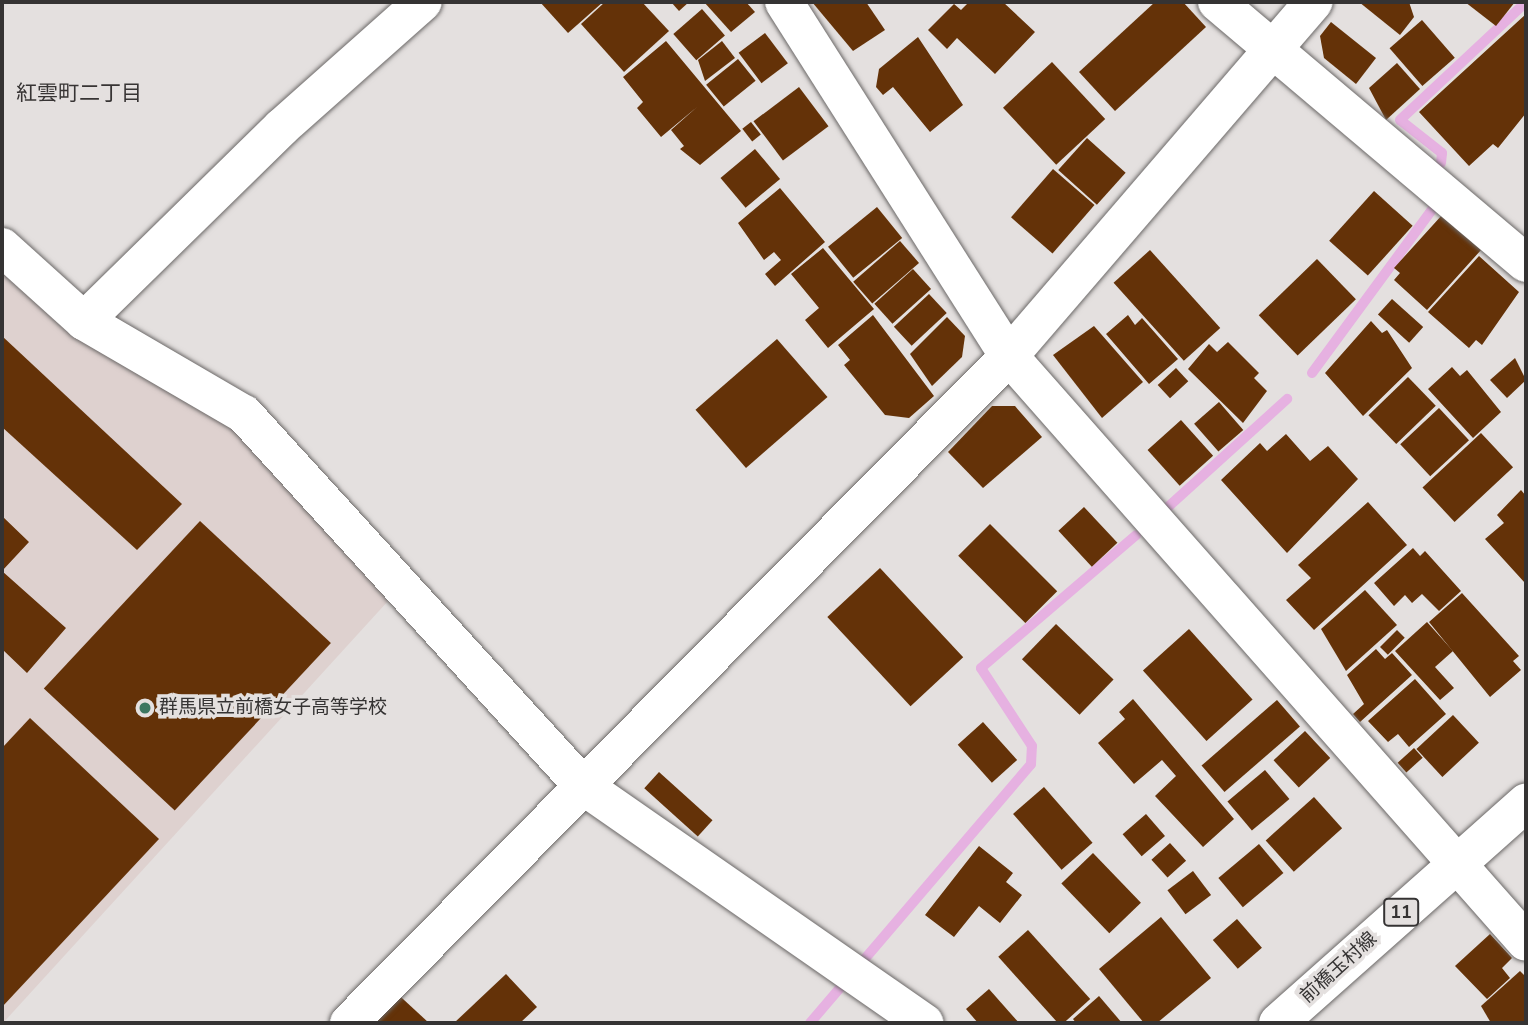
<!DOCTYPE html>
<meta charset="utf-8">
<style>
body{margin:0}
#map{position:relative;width:1528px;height:1025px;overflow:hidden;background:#e4e0df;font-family:"Nunito Sans","Noto Sans JP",sans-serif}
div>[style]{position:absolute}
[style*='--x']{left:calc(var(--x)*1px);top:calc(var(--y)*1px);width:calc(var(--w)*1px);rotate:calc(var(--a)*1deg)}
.built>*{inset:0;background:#ded1cf}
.stream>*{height:10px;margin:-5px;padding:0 5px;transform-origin:5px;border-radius:5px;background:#e6b1e1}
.building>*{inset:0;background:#643208;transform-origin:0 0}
.roads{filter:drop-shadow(0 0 2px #6b6867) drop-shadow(0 0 2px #6b6867)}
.street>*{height:38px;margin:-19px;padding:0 19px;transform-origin:19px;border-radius:19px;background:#fff}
.secondary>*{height:38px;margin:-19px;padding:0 19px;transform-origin:19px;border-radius:19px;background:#fff}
.primary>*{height:38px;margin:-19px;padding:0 19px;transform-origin:19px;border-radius:19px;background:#fff}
.dots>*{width:19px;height:19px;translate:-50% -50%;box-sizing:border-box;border:4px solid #e4e0df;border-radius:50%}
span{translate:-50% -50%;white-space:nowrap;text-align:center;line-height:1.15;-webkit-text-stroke:7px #e4e0df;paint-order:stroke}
.shield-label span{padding:2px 5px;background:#e4e0df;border:2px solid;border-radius:5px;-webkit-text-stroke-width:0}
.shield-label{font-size:18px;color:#353333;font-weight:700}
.poi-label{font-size:19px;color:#353333}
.left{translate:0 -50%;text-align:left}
.street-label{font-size:19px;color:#353333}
.neighbourhood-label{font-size:21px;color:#373434}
.frame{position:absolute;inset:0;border:4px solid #353333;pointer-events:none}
</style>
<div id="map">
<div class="built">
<div style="clip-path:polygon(2px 256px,219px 408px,399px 589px,3px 1023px)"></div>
</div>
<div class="stream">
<div style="--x:1441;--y:163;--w:10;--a:-84"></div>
<div style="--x:1442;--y:153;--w:53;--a:-141.8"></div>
<div style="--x:1400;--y:120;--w:173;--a:-43.1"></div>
<div style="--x:1312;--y:373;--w:210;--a:-53.7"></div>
<div style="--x:1168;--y:507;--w:161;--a:-42.2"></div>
<div style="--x:810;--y:1023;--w:340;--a:-49.5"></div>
<div style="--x:1031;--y:764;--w:18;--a:-87"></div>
<div style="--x:1032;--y:746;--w:93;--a:-123.2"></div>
<div style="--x:981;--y:668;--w:204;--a:-40.6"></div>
</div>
<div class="building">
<div style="clip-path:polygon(540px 2px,603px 2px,568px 33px)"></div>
<div style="clip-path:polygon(605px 2px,642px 2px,669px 31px,624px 72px,581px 24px)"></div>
<div style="clip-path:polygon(671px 2px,689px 2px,679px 11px)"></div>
<div style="clip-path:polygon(704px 2px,746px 2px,755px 12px,731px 32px)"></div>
<div style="clip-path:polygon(812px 2px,866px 2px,885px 30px,853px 51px)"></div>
<div style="clip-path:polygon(969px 2px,1003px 2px,1035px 32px,995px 74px,957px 38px,947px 49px,928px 30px,954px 4px,961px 10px)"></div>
<div style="clip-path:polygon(1155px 2px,1183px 2px,1206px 27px,1115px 111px,1079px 72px)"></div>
<div style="clip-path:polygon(1359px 2px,1409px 2px,1414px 17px,1400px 35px)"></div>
<div style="clip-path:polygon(1465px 2px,1515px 2px,1496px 26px)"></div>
<div style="left:702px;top:9px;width:35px;height:38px;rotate:49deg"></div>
<div style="clip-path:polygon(1526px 14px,1526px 113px,1498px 148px,1493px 144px,1469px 166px,1419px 112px)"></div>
<div style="left:1422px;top:20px;width:50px;height:43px;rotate:49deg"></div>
<div style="clip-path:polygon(1331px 22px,1376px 58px,1356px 84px,1324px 58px,1320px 36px)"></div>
<div style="left:765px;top:33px;width:38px;height:33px;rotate:53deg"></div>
<div style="clip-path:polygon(918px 37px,963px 105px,930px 132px,893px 87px,883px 95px,876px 87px,879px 69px)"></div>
<div style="clip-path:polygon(666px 41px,741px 131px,700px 165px,680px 149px,684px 146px,671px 130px,697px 107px,661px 137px,637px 108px,643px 102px,623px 77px)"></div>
<div style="clip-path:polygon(722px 41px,735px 58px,705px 81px,698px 60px)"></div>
<div style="left:738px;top:59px;width:28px;height:41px;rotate:51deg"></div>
<div style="left:1052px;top:62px;width:78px;height:67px;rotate:47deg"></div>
<div style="clip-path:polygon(1397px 63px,1420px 89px,1386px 120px,1369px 88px)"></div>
<div style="left:799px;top:87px;width:49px;height:57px;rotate:53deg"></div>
<div style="left:751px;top:122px;width:16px;height:11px;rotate:52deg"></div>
<div style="left:1087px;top:138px;width:52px;height:43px;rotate:42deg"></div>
<div style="left:755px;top:149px;width:39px;height:45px;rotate:50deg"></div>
<div style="left:1053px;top:169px;width:55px;height:64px;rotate:41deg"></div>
<div style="clip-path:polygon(780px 188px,825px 242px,775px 286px,765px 274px,781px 260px,774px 252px,764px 260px,738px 223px)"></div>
<div style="left:1374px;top:191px;width:52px;height:67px;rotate:42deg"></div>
<div style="left:877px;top:207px;width:40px;height:63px;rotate:51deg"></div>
<div style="clip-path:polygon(1442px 215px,1481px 250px,1427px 310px,1394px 280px,1400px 273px,1394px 268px)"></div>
<div style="left:900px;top:241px;width:29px;height:62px;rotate:49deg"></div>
<div style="clip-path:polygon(823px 248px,874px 309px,828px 348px,805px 320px,819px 308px,791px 274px)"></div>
<div style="left:1150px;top:250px;width:105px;height:49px;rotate:48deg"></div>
<div style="clip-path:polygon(1479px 256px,1519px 292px,1482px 345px,1476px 340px,1469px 348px,1428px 312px)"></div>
<div style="left:1317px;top:259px;width:56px;height:81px;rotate:46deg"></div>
<div style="left:913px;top:269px;width:27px;height:52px;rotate:48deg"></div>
<div style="left:929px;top:294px;width:26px;height:48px;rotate:47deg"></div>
<div style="left:1392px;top:299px;width:42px;height:21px;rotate:42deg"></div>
<div style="clip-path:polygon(873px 315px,934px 396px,909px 418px,885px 415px,844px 365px,850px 360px,838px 345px)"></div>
<div style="clip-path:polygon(1128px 315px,1135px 325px,1142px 318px,1178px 359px,1149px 384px,1106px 334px)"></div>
<div style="clip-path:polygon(947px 317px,965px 336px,962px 357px,932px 386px,910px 354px)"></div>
<div style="clip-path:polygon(1371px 321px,1382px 333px,1387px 330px,1412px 368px,1363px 416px,1325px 373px)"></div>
<div style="clip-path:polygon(1094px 326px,1143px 382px,1102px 418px,1053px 355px)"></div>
<div style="clip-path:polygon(2px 336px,182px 504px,137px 550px,2px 427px)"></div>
<div style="left:777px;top:339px;width:77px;height:108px;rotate:49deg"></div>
<div style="clip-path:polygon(1228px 342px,1259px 373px,1254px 378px,1267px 391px,1243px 423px,1188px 369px,1209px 344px,1217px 352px)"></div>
<div style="clip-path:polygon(1515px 358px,1526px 380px,1507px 398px,1490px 380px)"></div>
<div style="clip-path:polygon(1452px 367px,1460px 376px,1467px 370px,1501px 412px,1473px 438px,1428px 389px)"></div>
<div style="left:1176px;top:368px;width:18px;height:25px;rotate:47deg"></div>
<div style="left:1408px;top:377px;width:40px;height:55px;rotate:46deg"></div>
<div style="left:1219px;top:402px;width:37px;height:33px;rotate:49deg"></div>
<div style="clip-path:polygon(992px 406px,1015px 406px,1042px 437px,983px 488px,948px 452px)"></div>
<div style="left:1439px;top:408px;width:44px;height:53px;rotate:47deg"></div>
<div style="left:1181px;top:420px;width:48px;height:45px;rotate:48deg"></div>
<div style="left:1481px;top:433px;width:47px;height:80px;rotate:47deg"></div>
<div style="clip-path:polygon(1286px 434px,1310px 461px,1328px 446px,1358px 479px,1287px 553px,1221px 480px,1260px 443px,1267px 451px)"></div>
<div style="clip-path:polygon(1521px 490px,1526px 496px,1525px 583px,1485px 539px,1504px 523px,1497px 515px)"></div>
<div style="clip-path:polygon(1368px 502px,1407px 545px,1314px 630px,1286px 600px,1311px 578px,1298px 565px)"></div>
<div style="left:1084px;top:507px;width:49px;height:35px;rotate:47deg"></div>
<div style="clip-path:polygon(2px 516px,29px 542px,2px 571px,66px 628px,27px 673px,2px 649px)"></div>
<div style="left:200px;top:521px;width:179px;height:229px;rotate:43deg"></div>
<div style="left:990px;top:524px;width:95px;height:45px;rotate:45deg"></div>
<div style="clip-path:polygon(1413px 548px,1420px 556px,1425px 551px,1461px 591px,1439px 611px,1422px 594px,1412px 603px,1405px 595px,1394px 606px,1374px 583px)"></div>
<div style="left:880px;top:568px;width:122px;height:72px;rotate:47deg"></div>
<div style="clip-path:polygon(1365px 590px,1397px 625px,1346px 671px,1321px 629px)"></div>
<div style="clip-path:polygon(1462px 593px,1519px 656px,1513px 661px,1521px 670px,1490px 697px,1429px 622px)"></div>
<div style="clip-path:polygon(1427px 622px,1453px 651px,1435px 667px,1454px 688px,1440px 700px,1395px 651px)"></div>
<div style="left:1056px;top:624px;width:80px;height:49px;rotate:44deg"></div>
<div style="left:1189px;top:629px;width:95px;height:62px;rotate:48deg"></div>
<div style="left:1397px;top:630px;width:11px;height:24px;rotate:45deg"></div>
<div style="clip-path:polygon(1376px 649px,1385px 659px,1392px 653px,1412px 675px,1360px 722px,1353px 714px,1364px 704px,1347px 675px)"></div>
<div style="clip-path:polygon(1415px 679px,1446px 714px,1409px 747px,1398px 734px,1388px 742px,1368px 721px)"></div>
<div style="clip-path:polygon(1133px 699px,1234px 819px,1203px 847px,1155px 796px,1176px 776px,1162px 760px,1134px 784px,1098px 743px,1125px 719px,1119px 712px)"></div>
<div style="left:1277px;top:700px;width:35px;height:100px;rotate:49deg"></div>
<div style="left:1453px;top:715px;width:38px;height:50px;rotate:47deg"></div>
<div style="clip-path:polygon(30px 718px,159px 839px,2px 1007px,2px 748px)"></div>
<div style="left:983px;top:722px;width:51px;height:34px;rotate:48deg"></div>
<div style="left:1305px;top:731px;width:37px;height:43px;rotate:47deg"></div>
<div style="left:1414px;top:748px;width:13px;height:22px;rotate:48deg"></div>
<div style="left:1265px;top:770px;width:38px;height:49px;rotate:50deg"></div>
<div style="left:659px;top:772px;width:72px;height:22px;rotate:42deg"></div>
<div style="left:1044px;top:787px;width:74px;height:41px;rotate:49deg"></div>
<div style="left:1314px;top:797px;width:42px;height:65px;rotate:48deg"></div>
<div style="left:1146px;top:814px;width:29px;height:31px;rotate:49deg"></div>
<div style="left:1170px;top:843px;width:24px;height:25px;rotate:48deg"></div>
<div style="left:1259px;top:844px;width:38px;height:53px;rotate:50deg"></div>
<div style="clip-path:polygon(979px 846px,1013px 873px,1006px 882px,1022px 895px,1000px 923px,979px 906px,954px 937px,925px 915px)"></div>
<div style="left:1093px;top:853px;width:69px;height:44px;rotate:46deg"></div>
<div style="left:1193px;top:871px;width:30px;height:32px;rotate:53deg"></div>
<div style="clip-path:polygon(1161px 917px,1211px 978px,1157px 1023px,1144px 1023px,1099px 969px)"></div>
<div style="left:1237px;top:919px;width:38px;height:32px;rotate:49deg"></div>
<div style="left:1028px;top:930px;width:93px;height:40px;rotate:48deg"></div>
<div style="clip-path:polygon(1490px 934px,1512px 958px,1502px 968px,1510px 978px,1487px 999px,1455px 966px)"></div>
<div style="clip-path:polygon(1520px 971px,1526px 977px,1526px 1023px,1491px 1023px,1481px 1006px)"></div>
<div style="clip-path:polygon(506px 974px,537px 1007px,520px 1023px,454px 1023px)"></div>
<div style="clip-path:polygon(390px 987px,429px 1023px,372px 1023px)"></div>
<div style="clip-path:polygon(989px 989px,1019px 1023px,978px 1023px,966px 1009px)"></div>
<div style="clip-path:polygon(1099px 996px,1122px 1023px,1076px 1023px,1073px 1019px)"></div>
</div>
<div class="roads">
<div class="street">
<div style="--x:1217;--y:2;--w:404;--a:40.2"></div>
<div style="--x:2;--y:247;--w:110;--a:42.1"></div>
<div style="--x:84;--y:321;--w:185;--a:30.2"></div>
<div style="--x:244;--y:414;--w:502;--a:47.66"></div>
<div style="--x:582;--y:785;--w:417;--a:34.8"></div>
<div style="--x:84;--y:321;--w:277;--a:-44.4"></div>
<div style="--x:282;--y:127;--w:188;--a:-41.6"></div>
<div style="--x:1009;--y:356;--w:781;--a:48.58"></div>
</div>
<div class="secondary">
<div style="--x:784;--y:2;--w:419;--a:57.6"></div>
<div style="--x:349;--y:1023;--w:938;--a:-45.3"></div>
<div style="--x:1009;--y:356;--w:467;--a:-49.3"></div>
</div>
<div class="primary">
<div style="--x:1278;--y:1023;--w:332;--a:-41.6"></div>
</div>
</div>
<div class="dots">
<div style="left:145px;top:708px;background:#3c7761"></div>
</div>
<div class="shield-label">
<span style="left:1401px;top:912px">11</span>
</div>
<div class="poi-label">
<span class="left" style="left:159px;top:708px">群馬県立前橋女子高等学校</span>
</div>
<div class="street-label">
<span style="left:1339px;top:968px;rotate:-42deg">前橋玉村線</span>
</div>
<div class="neighbourhood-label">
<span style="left:79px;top:93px">紅雲町二丁目</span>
</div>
<div class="frame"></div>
</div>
